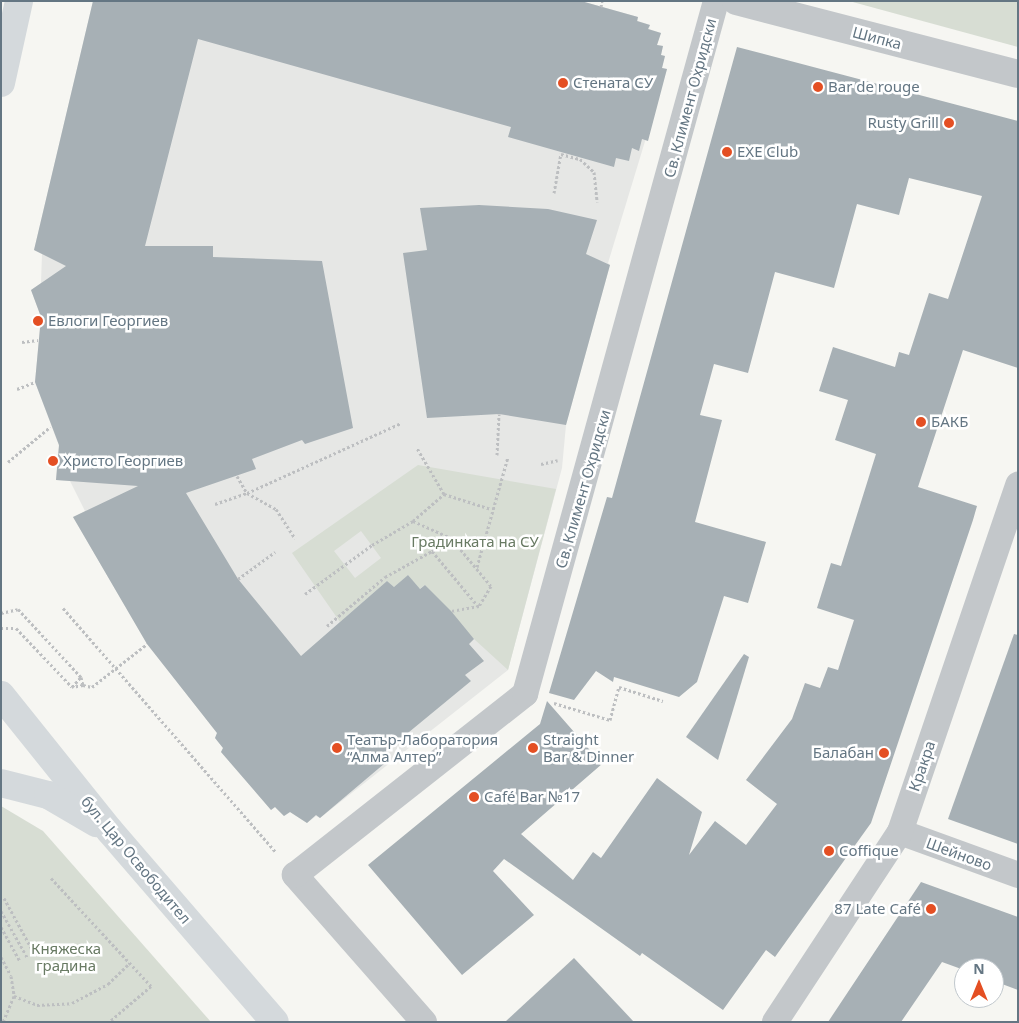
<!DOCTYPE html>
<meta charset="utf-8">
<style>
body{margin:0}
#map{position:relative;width:1019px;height:1023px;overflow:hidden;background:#f6f6f2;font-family:"Noto Sans",sans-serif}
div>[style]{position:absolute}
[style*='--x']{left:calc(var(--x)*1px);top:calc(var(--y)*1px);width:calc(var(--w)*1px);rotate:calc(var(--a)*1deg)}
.built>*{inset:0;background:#e6e7e5}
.green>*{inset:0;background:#d7ddd3}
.building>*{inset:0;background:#a7b0b5}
.path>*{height:3px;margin-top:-1.5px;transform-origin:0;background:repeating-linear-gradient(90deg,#bdbfc1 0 2.5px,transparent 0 5px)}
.minor>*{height:26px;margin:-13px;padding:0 13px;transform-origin:13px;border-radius:13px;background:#c3c7ca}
.tertiary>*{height:28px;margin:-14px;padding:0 14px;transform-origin:14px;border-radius:14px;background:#c3c7ca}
.primary>*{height:28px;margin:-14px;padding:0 14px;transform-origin:14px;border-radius:14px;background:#d4d9dc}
.dots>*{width:14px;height:14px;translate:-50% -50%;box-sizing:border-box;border:2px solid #fff;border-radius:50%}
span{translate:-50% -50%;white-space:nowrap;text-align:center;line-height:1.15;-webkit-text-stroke:5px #fff;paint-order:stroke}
.street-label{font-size:15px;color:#647683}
.poi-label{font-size:15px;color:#647683}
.left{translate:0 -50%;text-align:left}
.right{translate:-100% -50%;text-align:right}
.park-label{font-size:15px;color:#687a63}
.frame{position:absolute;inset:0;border:2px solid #647683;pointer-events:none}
.north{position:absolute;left:954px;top:958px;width:50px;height:50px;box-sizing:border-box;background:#fff;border:1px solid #c1c8cd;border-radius:50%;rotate:0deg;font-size:14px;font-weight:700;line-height:20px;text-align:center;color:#647683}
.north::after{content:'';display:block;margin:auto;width:18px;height:22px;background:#e44f23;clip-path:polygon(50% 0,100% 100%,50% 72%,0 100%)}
</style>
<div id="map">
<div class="built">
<div style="clip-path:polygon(93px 1px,581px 1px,638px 17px,638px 21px,650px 25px,649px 29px,661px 33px,657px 45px,663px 46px,661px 55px,665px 56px,662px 68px,667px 69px,608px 263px,610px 265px,566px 425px,562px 468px,508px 670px,320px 818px,316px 816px,307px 823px,290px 812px,284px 816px,275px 807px,271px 810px,221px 752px,223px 748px,215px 738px,217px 733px,147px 644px,73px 517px,85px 511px,70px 481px,56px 480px,59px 446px,35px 382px,41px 317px,31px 290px,41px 283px,42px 254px,34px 250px)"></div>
</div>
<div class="green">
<div style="clip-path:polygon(849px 1px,1018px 1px,1018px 47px)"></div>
<div style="clip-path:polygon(evenodd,418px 465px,556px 489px,508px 670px,474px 639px,425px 585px,419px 589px,408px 575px,394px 587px,387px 581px,340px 622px,292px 553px,418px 465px,361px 531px,381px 558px,355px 578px,334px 551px,361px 531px)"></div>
<div style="clip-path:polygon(1px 806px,43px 831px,211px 1022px,1px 1022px)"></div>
</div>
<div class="building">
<div style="clip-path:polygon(93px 1px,581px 1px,638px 17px,637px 21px,650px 25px,648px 29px,661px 33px,657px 45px,663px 46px,661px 55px,665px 56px,662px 68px,667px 69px,648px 141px,642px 139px,639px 151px,632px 148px,629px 161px,616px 158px,614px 167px,508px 137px,511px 127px,198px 39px,145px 246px,213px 246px,213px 257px,322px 261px,353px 428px,305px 444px,302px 440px,252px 459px,256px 469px,186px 493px,238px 579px,301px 656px,387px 581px,394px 587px,408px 575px,420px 589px,425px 585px,451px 611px,474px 639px,469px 644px,484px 661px,465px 675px,471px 681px,386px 751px,391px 758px,320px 818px,316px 815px,307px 823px,290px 812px,284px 816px,275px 807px,271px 810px,221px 752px,223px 748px,215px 738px,217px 733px,147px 644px,73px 517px,138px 486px,56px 480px,59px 445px,35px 382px,41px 317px,31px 290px,66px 266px,34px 250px)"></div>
<div style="clip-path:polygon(737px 47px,1018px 121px,1018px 368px,963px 350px,918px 487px,977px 506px,973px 520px,871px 823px,775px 957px,766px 950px,723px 1010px,642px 953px,640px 956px,504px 859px,493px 871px,534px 915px,462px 975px,368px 865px,540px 724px,547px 701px,602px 764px,521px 834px,573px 880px,593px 852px,601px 858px,657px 778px,702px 812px,689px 855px,715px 821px,746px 845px,777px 804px,746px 780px,792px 719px,805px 683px,820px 688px,828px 667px,838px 670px,854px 620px,817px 608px,831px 563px,841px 566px,876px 454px,835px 440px,848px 400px,819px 391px,833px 347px,895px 367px,899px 352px,909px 355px,929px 293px,948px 299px,982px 196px,909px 178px,899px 215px,857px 204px,834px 288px,775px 272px,748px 373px,714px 364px,700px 415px,722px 420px,695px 522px,766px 542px,748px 603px,724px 596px,697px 682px,679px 697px,614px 677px,613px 682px,596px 671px,574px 700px,549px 693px,607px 497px,612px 498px)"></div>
<div style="clip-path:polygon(479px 205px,548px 209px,597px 220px,586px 254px,610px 265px,566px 425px,499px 414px,427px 418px,403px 253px,427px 250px,420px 208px)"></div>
<div style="clip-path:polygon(1014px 634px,1018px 635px,1018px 844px,948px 819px)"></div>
<div style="clip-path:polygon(744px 654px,749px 657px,718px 760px,686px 737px)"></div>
<div style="clip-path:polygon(921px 882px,1018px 917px,1018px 990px,994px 981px,994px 968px,964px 970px,942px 962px,901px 1022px,828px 1022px)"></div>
<div style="clip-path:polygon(574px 958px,634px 1022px,505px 1022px)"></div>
</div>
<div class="path">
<div style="--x:601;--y:7;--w:6;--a:-81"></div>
<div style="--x:561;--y:154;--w:20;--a:15"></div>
<div style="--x:580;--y:159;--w:19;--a:43"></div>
<div style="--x:594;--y:172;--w:30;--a:84"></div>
<div style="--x:554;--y:193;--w:40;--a:-80"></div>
<div style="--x:22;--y:342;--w:16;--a:-7"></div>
<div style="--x:17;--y:389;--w:19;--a:-21"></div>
<div style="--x:497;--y:455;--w:41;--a:-87.2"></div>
<div style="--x:8;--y:462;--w:55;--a:-39.8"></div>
<div style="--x:541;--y:464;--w:17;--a:-13"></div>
<div style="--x:237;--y:476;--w:20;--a:60"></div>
<div style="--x:247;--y:493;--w:33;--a:29"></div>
<div style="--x:276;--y:509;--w:35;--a:57"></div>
<div style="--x:444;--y:494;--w:49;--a:17.7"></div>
<div style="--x:215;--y:504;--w:34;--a:-19"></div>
<div style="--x:247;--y:493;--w:169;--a:-24.4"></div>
<div style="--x:413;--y:521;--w:41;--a:-41.1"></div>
<div style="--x:444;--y:494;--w:53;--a:-120.4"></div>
<div style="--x:432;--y:551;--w:23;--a:-34"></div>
<div style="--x:477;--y:567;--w:114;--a:-74.3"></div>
<div style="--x:238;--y:579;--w:46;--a:-36.1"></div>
<div style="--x:305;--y:594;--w:83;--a:-36.2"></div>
<div style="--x:372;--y:545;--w:48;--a:-30.3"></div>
<div style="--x:413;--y:521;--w:42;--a:24.1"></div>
<div style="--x:451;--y:538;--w:62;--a:50.2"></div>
<div style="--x:491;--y:586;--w:23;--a:121"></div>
<div style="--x:479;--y:606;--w:28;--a:170"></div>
<div style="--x:63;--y:608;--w:324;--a:48.9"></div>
<div style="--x:1;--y:613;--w:17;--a:-13"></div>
<div style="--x:18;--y:609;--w:93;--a:47.2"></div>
<div style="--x:327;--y:626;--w:76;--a:-40.2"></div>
<div style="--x:385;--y:577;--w:54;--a:-29"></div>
<div style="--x:432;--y:551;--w:72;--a:50.1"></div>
<div style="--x:1;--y:628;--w:15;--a:0"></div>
<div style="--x:16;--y:628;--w:81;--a:46.5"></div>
<div style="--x:81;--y:677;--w:8;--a:76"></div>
<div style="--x:83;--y:685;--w:11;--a:170"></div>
<div style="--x:72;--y:687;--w:13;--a:-48"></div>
<div style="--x:83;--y:685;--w:9;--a:13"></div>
<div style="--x:92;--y:687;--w:70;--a:-38"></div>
<div style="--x:554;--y:703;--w:59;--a:16.9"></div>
<div style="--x:610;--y:720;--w:34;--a:-75"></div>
<div style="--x:619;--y:687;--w:46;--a:17.7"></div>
<div style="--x:51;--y:878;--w:147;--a:47.2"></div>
<div style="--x:151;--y:986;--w:55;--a:139.4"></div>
<div style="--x:4;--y:898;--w:63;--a:61.4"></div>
<div style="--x:1;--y:911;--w:53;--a:60.5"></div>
<div style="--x:1;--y:927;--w:38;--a:61"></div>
<div style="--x:1;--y:957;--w:21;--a:62"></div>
<div style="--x:11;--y:976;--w:20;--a:81"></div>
<div style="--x:14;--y:996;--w:28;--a:113"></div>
<div style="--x:14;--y:996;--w:25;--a:21"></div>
<div style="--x:37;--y:1005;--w:35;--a:-3"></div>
<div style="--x:72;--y:1003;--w:41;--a:-27.8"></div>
<div style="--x:108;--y:984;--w:30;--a:-44"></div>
</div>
<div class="minor">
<div style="--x:900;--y:832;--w:126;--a:20"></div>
<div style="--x:424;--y:1022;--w:196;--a:-131.3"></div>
<div style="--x:295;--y:875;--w:293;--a:-38.2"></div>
<div style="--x:525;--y:694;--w:719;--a:-74.59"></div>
<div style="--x:775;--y:1022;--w:227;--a:-56.7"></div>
<div style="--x:900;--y:832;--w:367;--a:-71.2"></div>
</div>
<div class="tertiary">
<div style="--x:736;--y:1;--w:291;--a:14.5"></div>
</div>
<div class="primary">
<div style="--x:1;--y:83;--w:84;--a:-77.6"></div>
<div style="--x:1;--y:695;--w:174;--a:51.3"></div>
<div style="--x:110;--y:831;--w:252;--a:49.2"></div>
<div style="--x:1;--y:783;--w:49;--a:14.3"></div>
<div style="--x:48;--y:795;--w:56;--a:30.3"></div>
</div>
<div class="dots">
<div style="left:563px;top:83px;background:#e44f23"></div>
<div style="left:818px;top:87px;background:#e44f23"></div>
<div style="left:949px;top:123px;background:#e44f23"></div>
<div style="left:727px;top:152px;background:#e44f23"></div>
<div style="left:38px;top:321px;background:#e44f23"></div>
<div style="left:921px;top:422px;background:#e44f23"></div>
<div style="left:53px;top:461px;background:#e44f23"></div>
<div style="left:337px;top:748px;background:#e44f23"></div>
<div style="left:533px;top:748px;background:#e44f23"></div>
<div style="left:884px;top:753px;background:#e44f23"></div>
<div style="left:474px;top:797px;background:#e44f23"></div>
<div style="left:829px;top:851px;background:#e44f23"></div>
<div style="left:931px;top:909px;background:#e44f23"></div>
</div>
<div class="street-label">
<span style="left:877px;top:38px;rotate:15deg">Шипка</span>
<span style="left:690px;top:98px;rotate:-75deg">Св. Климент Охридски</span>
<span style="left:583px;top:489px;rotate:-74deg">Св. Климент Охридски</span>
<span style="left:922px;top:766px;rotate:-71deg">Кракра</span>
<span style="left:959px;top:854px;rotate:20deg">Шейново</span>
<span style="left:136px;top:860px;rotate:50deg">бул. Цар Освободител</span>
</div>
<div class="poi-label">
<span class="left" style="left:573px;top:83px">Стената СУ</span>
<span class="left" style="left:828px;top:87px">Bar de rouge</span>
<span class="right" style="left:939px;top:123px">Rusty Grill</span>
<span class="left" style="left:737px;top:152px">EXE Club</span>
<span class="left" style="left:48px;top:321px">Евлоги Георгиев</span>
<span class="left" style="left:931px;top:422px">БАКБ</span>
<span class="left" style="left:63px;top:461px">Христо Георгиев</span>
<span class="left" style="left:347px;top:748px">Театър-Лаборатория<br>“Алма Алтер”</span>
<span class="left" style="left:543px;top:748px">Straight<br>Bar &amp; Dinner</span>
<span class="right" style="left:874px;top:753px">Балабан</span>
<span class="left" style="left:484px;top:797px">Café Bar №17</span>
<span class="left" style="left:839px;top:851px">Coffique</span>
<span class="right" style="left:921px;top:909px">87 Late Café</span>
</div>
<div class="park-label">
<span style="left:475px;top:542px">Градинката на СУ</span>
<span style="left:66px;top:957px">Княжеска<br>градина</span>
</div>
<div class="frame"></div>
<div class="north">N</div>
</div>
